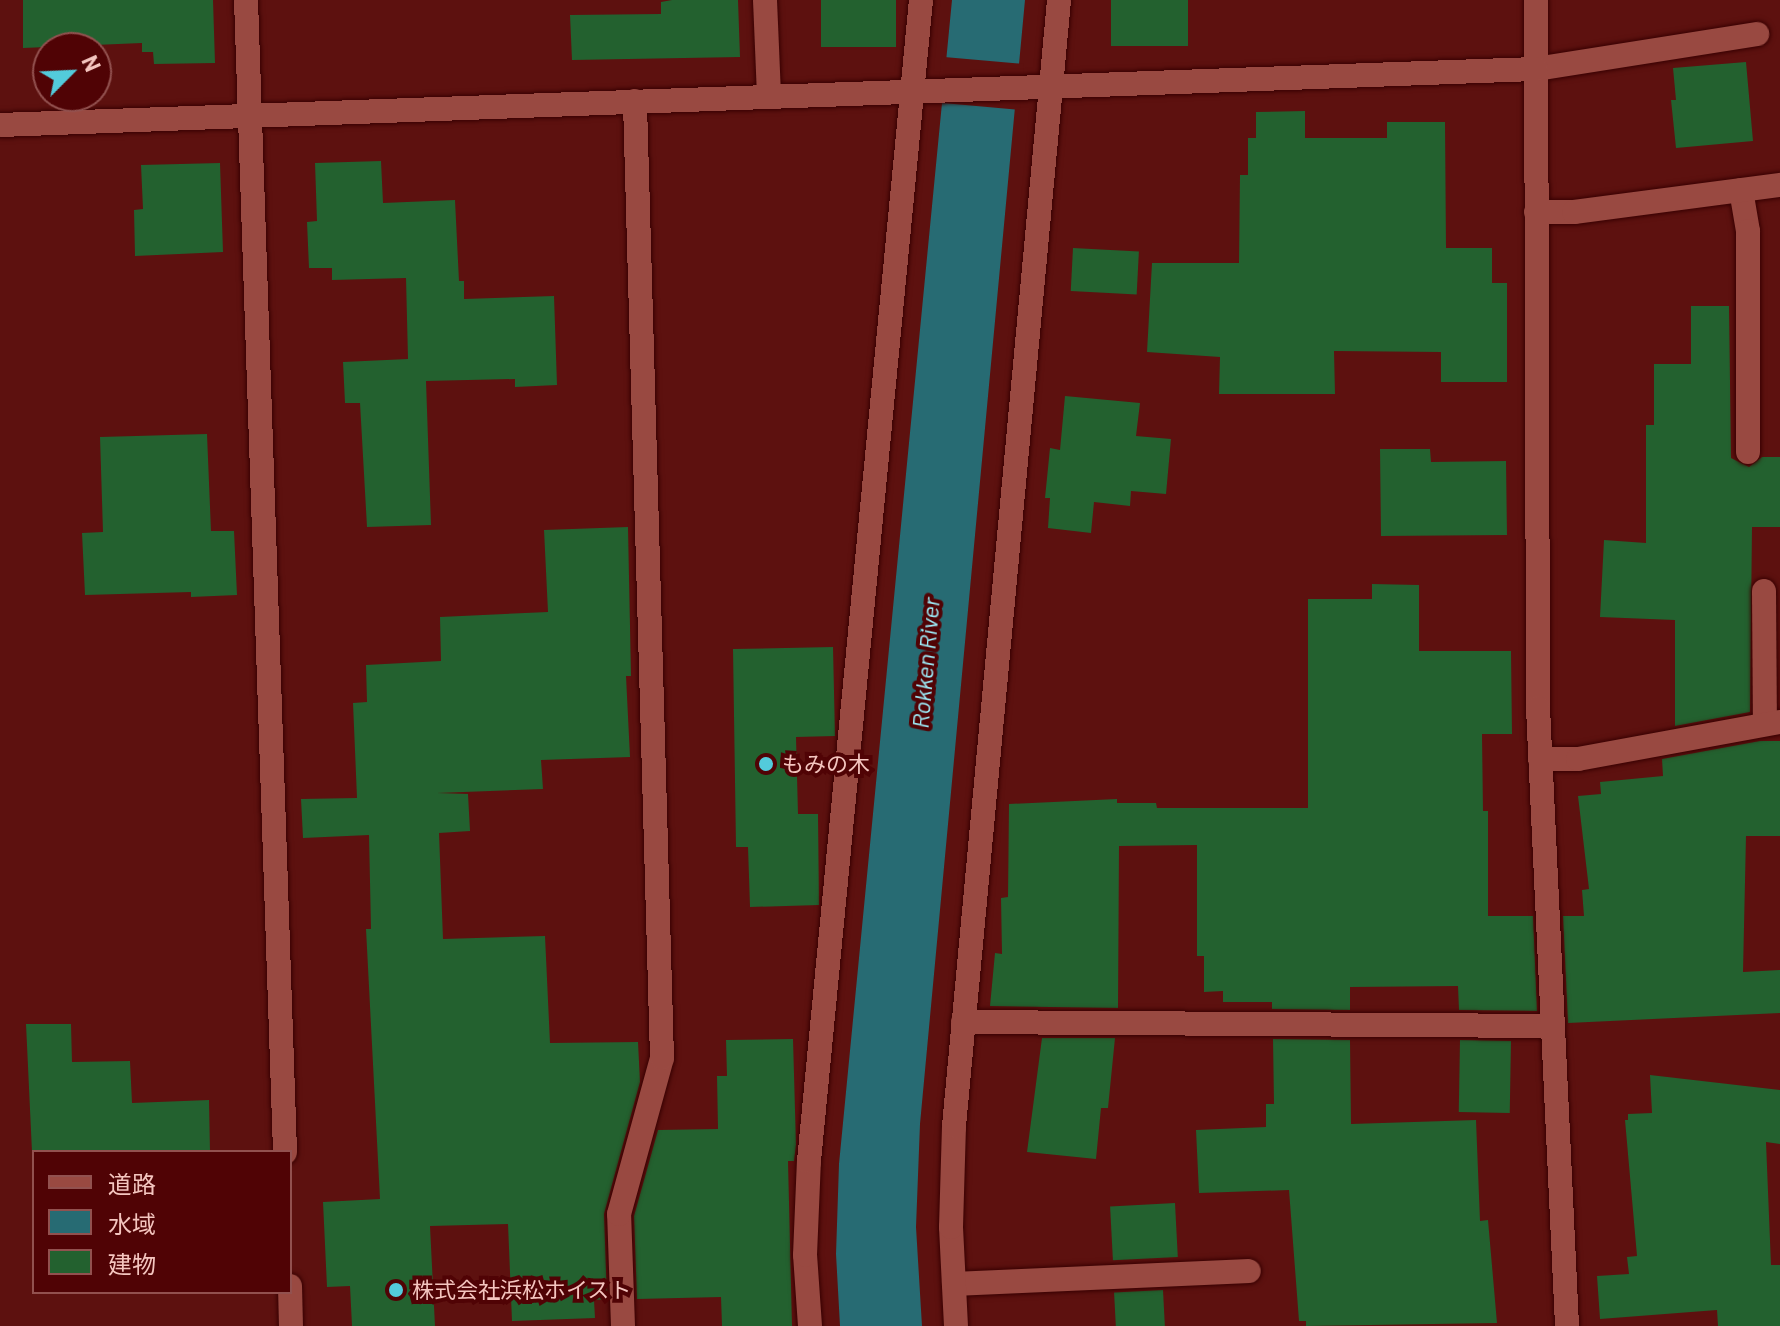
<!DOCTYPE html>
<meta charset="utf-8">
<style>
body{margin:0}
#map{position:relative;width:1780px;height:1326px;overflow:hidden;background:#5d110f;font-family:Barlow,"Noto Sans JP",sans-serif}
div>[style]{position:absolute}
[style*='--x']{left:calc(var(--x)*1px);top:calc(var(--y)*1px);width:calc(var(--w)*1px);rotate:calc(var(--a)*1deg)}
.water>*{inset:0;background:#276b73}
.pier>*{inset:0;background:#5d110f;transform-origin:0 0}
.building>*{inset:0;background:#23612f;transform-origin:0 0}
.roads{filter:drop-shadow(0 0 2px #380102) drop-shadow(0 0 2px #380102)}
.minor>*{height:24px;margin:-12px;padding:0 12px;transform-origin:12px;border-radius:12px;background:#994941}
.tertiary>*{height:24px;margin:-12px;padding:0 12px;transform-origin:12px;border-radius:12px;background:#994941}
.dots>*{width:22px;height:22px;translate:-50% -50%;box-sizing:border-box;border:4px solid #500305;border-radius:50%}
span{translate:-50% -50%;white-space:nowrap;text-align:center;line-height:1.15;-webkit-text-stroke:8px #500305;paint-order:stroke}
.poi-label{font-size:22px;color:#f4c5bf}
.left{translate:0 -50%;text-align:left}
.water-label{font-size:24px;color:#9dedf9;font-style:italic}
.legend{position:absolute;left:32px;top:1150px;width:260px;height:144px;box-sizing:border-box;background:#500305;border:2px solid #92514f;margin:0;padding:10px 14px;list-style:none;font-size:24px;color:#f4c5bf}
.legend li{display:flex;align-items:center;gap:16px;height:40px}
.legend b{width:40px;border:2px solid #92514f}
.north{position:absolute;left:32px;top:32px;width:80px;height:80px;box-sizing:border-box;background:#500305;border:2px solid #92514f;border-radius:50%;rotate:66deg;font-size:22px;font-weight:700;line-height:32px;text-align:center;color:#f4c5bf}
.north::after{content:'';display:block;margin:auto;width:28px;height:36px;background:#53cbdb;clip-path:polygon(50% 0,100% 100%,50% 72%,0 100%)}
</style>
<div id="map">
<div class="water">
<div style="clip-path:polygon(952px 0,1025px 0,920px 1124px,916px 1227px,922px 1326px,840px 1326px,836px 1254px,839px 1164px)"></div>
</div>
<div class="pier">
<div style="left:1024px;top:64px;width:46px;height:83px;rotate:95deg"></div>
</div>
<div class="building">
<div style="clip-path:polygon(23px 0,213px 0,215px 63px,154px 64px,153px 52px,142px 52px,142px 43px,23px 48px)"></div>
<div style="clip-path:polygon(672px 0,738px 0,740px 57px,572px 60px,570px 15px,661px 14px,661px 2px)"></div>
<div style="left:821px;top:0;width:75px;height:47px"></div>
<div style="left:1111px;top:0;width:77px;height:46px"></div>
<div style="clip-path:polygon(1746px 62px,1753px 141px,1676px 148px,1671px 100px,1676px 100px,1673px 68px)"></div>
<div style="clip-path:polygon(1305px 111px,1305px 138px,1387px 138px,1387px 122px,1445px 122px,1446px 248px,1492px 248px,1492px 283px,1507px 283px,1507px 382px,1441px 382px,1441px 352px,1334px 351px,1335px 394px,1219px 394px,1220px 357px,1147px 352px,1152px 263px,1239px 263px,1240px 175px,1248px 175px,1248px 138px,1256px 138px,1256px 112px)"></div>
<div style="clip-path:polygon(381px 161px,383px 203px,455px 200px,459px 281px,464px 281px,464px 299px,554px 296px,557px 385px,515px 387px,515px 379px,426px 381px,431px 525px,367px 527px,360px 403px,345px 403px,343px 362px,408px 359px,406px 278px,332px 280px,332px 268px,309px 268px,307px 222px,317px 221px,315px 163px)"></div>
<div style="clip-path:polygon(220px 163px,223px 252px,135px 256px,134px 210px,143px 209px,141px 165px)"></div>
<div style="left:1073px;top:248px;width:66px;height:43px;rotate:3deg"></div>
<div style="clip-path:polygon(1691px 306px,1729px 306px,1731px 458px,1749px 467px,1762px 457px,1780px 457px,1780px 527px,1752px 527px,1750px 712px,1675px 726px,1675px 620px,1600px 617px,1604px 540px,1646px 543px,1646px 425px,1654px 425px,1654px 364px,1691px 364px)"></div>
<div style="clip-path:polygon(1065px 396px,1140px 403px,1136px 436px,1171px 439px,1166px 494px,1131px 491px,1130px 506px,1094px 502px,1091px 533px,1048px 528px,1050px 498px,1045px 498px,1050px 448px,1060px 450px)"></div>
<div style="clip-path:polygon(207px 434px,211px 531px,234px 531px,237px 595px,191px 597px,191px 592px,85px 595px,82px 533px,103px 532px,100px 437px)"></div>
<div style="clip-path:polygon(1380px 449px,1430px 449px,1431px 462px,1506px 461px,1507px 535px,1381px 536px)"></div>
<div style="clip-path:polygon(628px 527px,631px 676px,626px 676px,630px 757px,541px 760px,543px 789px,437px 793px,468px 794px,470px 831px,439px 833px,443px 939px,545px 936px,550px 1043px,638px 1042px,640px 1082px,604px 1214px,607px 1299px,594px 1300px,595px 1318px,512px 1321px,508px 1224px,430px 1226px,435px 1326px,352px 1326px,350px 1286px,327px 1287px,323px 1202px,380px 1199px,366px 929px,371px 929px,369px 835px,303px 838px,301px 799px,357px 798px,353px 703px,367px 702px,366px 665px,441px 661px,440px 617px,548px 612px,544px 530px)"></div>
<div style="clip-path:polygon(1372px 584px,1419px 585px,1419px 651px,1511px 651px,1512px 734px,1482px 734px,1483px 811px,1488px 811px,1488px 916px,1533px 916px,1537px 1011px,1459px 1010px,1458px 986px,1350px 987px,1350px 1010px,1272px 1009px,1272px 1002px,1223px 1002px,1223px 991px,1204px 992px,1204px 956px,1197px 956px,1197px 845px,1119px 846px,1118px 1008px,990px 1006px,995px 953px,1002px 954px,1001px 898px,1008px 897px,1009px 804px,1117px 799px,1117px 803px,1156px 803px,1157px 808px,1308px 808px,1308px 599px,1372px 599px)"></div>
<div style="clip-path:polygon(833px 647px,835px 736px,796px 737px,798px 814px,818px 814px,819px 905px,750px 907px,748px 847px,736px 847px,733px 649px)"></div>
<div style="clip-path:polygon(1760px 741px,1780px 741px,1780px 836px,1746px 836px,1743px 972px,1780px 970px,1780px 1013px,1568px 1023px,1563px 916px,1584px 916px,1582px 890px,1589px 889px,1578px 796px,1601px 794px,1600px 782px,1663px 776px,1662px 759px)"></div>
<div style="clip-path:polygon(26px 1024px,71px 1024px,72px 1062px,130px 1061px,132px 1103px,209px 1100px,210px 1152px,32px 1152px)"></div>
<div style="clip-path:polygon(1042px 1038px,1115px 1038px,1108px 1108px,1101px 1108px,1096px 1159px,1027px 1152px)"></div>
<div style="clip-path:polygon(793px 1039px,796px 1145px,794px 1161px,788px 1161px,792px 1326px,722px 1326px,721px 1297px,637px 1299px,634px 1216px,658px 1130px,718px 1129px,717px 1076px,727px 1076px,726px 1040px)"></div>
<div style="clip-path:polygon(1273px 1039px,1350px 1040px,1351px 1124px,1476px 1120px,1480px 1221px,1488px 1220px,1497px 1323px,1306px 1326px,1306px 1321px,1299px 1321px,1289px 1190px,1199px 1193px,1196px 1130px,1266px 1127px,1266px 1104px,1274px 1104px)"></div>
<div style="left:1460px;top:1040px;width:51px;height:72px;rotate:1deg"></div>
<div style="clip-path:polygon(1650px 1075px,1780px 1090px,1780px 1144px,1766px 1142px,1771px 1265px,1780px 1265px,1780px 1326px,1718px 1326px,1717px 1310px,1600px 1319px,1597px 1276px,1629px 1274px,1627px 1257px,1637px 1256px,1625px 1120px,1628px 1120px,1628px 1114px,1652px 1113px)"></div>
<div style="left:1175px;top:1203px;width:54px;height:65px;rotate:87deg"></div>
<div style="left:1163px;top:1290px;width:36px;height:49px;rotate:87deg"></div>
</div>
<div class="roads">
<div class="minor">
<div style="--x:246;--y:0;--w:1153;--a:88.06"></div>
<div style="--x:765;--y:0;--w:96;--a:87.6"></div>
<div style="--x:1536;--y:69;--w:224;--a:-9"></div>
<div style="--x:1741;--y:190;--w:42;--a:80.3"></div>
<div style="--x:1748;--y:231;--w:221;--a:90"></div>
<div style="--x:1536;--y:212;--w:38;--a:0"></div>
<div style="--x:1574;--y:212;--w:208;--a:-7.5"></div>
<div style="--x:1764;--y:591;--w:133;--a:89.6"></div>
<div style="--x:1540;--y:759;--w:38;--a:0"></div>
<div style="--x:1578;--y:759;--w:205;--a:-10.4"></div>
<div style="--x:963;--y:1022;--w:589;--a:0.39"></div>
<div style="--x:954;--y:1284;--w:295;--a:-2.5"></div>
<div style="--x:290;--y:1286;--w:40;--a:88.6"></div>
<div style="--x:623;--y:1326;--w:112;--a:-92"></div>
<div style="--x:619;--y:1214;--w:162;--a:-74.6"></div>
<div style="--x:662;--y:1058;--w:957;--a:-91.62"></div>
<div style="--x:810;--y:1326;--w:71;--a:-94"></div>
<div style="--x:805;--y:1255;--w:94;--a:-87.6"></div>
<div style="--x:809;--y:1161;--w:1166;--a:-84.49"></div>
<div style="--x:956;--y:1326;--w:99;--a:-92.9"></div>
<div style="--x:951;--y:1227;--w:101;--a:-88.3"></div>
<div style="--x:954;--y:1126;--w:1131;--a:-84.67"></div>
</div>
<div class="tertiary">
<div style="--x:1536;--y:0;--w:708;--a:89.84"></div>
<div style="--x:1538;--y:708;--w:619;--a:87.31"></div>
<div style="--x:0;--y:125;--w:1537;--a:-2.09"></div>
</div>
</div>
<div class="dots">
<div style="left:766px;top:764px;background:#53cbdb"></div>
<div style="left:396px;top:1290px;background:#53cbdb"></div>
</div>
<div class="poi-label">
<span class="left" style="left:782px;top:764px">もみの木</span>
<span class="left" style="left:412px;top:1290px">株式会社浜松ホイスト</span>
</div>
<div class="water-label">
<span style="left:925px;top:663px;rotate:-85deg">Rokken River</span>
</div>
<ul class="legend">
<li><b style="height:10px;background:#994941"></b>道路</li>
<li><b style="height:22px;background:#276b73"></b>水域</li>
<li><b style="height:22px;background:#23612f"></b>建物</li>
</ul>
<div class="north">N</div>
</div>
